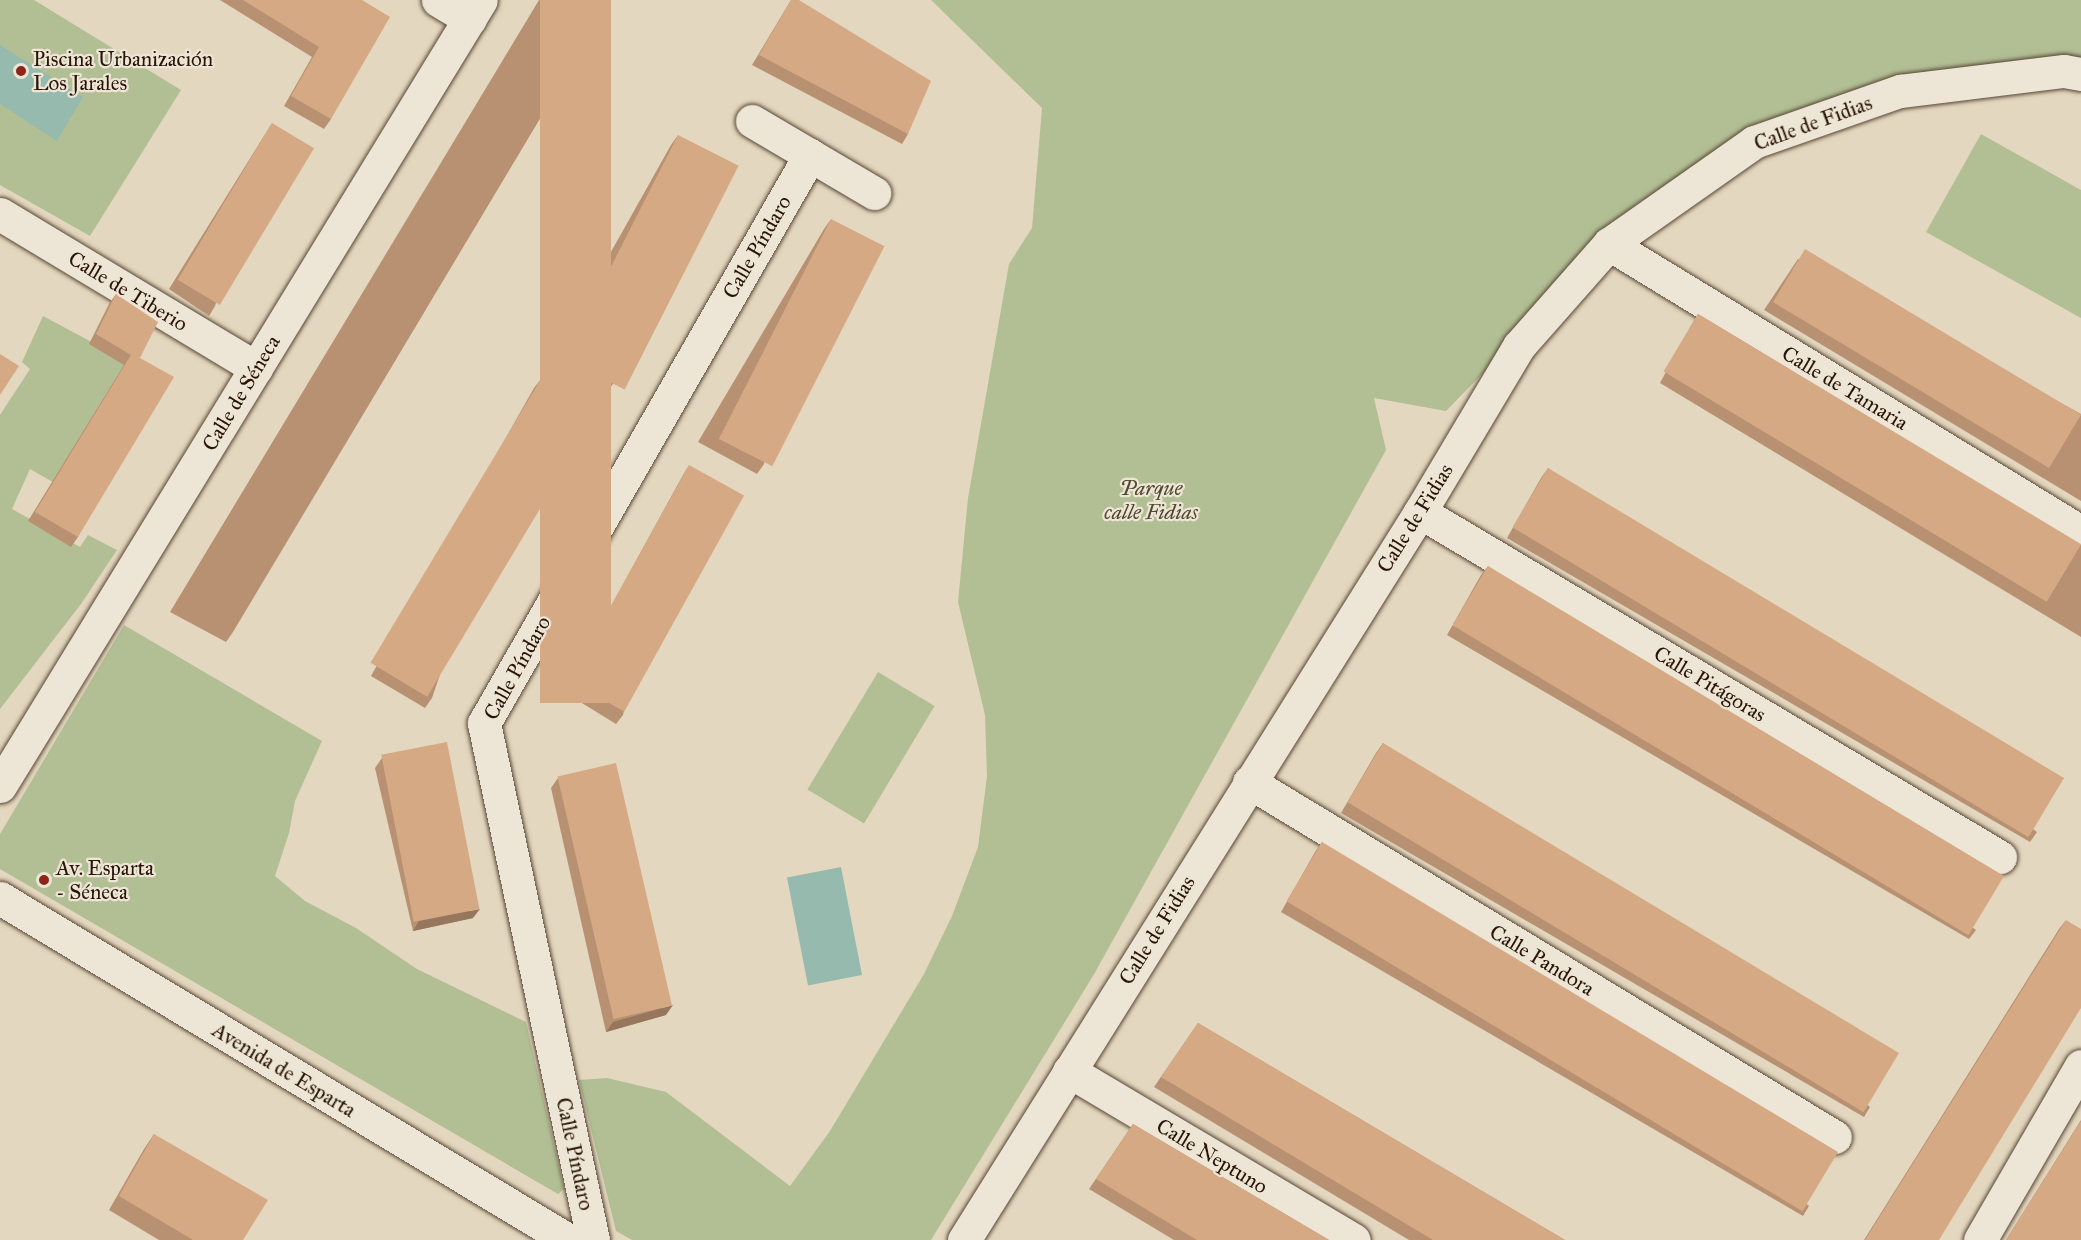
<!DOCTYPE html>
<meta charset="utf-8">
<style>
body{margin:0}
#map{position:relative;width:2081px;height:1240px;overflow:hidden;background:#e4d7bf;font-family:"IM FELL Great Primer",serif}
div>[style]{position:absolute}
[style*='--x']{left:calc(var(--x)*1px);top:calc(var(--y)*1px);width:calc(var(--w)*1px);rotate:calc(var(--a)*1deg)}
.green>*{inset:0;background:#b2bf94;transform-origin:0 0}
.water>*{inset:0;background:#96baae;transform-origin:0 0}
.roads{filter:drop-shadow(0 0 2px #584635) drop-shadow(0 0 2px #584635)}
.minor>*{height:33px;margin:-16.5px;padding:0 16.5px;transform-origin:16.5px;border-radius:16.5px;background:#ede5d5}
.wall>*{inset:0;background:#b89172}
.shaded-wall>*{inset:0;background:#96765d}
.building>*{inset:0;background:#d6a985;transform-origin:0 0}
.dots>*{width:16px;height:16px;translate:-50% -50%;box-sizing:border-box;border:3px solid #ede5d5;border-radius:50%}
span{translate:-50% -50%;white-space:nowrap;text-align:center;line-height:1.15;-webkit-text-stroke:4.5px #ede5d5;paint-order:stroke}
.poi-label{font-size:21px;color:#291507}
.left{translate:0 -50%;text-align:left}
.street-label{font-size:21px;color:#291507}
.park-label{font-size:21px;color:#524831;font-style:italic}
</style>
<div id="map">
<div class="green">
<div style="clip-path:polygon(0 0,34px 0,181px 90px,90px 236px,0 185px)"></div>
<div style="clip-path:polygon(931px 0,2081px 0,2081px 74px,1900px 91px,1755px 142px,1609px 244px,1446px 411px,1374px 398px,1386px 450px,1093px 976px,931px 1240px,632px 1240px,616px 1231px,579px 1080px,607px 1078px,666px 1092px,790px 1186px,830px 1131px,924px 974px,952px 916px,978px 847px,987px 776px,985px 715px,958px 602px,968px 498px,1009px 264px,1032px 228px,1042px 108px)"></div>
<div style="clip-path:polygon(1981px 134px,2081px 190px,2081px 318px,1926px 232px)"></div>
<div style="clip-path:polygon(43px 316px,131px 363px,58px 485px,30px 469px,12px 509px,80px 547px,88px 535px,117px 550px,81px 604px,0 709px,0 415px,30px 369px,22px 362px)"></div>
<div style="clip-path:polygon(124px 625px,322px 741px,295px 801px,289px 833px,275px 876px,305px 901px,356px 928px,417px 969px,526px 1022px,564px 1189px,558px 1194px,0 869px,0 834px)"></div>
<div style="left:878px;top:672px;width:66px;height:137px;rotate:31deg"></div>
</div>
<div class="water">
<div style="clip-path:polygon(0 45px,83px 97px,57px 141px,0 104px)"></div>
<div style="left:841px;top:867px;width:110px;height:55px;rotate:79deg"></div>
</div>
<div class="roads">
<div class="minor">
<div style="--x:438;--y:0;--w:37;--a:31"></div>
<div style="--x:752;--y:121;--w:142;--a:30.5"></div>
<div style="--x:0;--y:214;--w:299;--a:31"></div>
<div style="--x:1609;--y:244;--w:553;--a:31.39"></div>
<div style="--x:1420;--y:512;--w:675;--a:30.75"></div>
<div style="--x:1249;--y:782;--w:685;--a:31.21"></div>
<div style="--x:0;--y:786;--w:921;--a:-58.54"></div>
<div style="--x:0;--y:898;--w:663;--a:31.05"></div>
<div style="--x:1069;--y:1071;--w:331;--a:30.7"></div>
<div style="--x:593;--y:1240;--w:528;--a:-101.91"></div>
<div style="--x:484;--y:723;--w:655;--a:-60.15"></div>
<div style="--x:964;--y:1240;--w:859;--a:-57.94"></div>
<div style="--x:1420;--y:512;--w:193;--a:-59.2"></div>
<div style="--x:1519;--y:346;--w:136;--a:-48.6"></div>
<div style="--x:1609;--y:244;--w:177;--a:-35.1"></div>
<div style="--x:1754;--y:142;--w:155;--a:-19.3"></div>
<div style="--x:1900;--y:91;--w:165;--a:-7"></div>
<div style="--x:2064;--y:71;--w:17;--a:10"></div>
<div style="--x:1980;--y:1240;--w:201;--a:-59.9"></div>
</div>
</div>
<div class="wall">
<div style="clip-path:polygon(220px 0,362px 0,331px 119px,324px 129px,284px 106px,312px 57px)"></div>
<div style="clip-path:polygon(539px 0,611px 0,233px 632px,226px 642px,170px 612px)"></div>
<div style="clip-path:polygon(791px 0,908px 134px,902px 144px,752px 65px)"></div>
<div style="clip-path:polygon(272px 123px,215px 306px,209px 316px,169px 289px)"></div>
<div style="clip-path:polygon(678px 135px,615px 381px,608px 391px,548px 364px,671px 145px)"></div>
<div style="clip-path:polygon(831px 219px,764px 464px,757px 474px,698px 442px,824px 229px)"></div>
<div style="clip-path:polygon(1798px 259px,2081px 414px,2081px 501px,1764px 310px)"></div>
<div style="clip-path:polygon(116px 294px,140px 358px,78px 537px,71px 547px,28px 521px,124px 365px,89px 344px,109px 304px)"></div>
<div style="clip-path:polygon(1698px 314px,2081px 545px,2081px 637px,1660px 383px,1692px 324px)"></div>
<div style="clip-path:polygon(541px 379px,432px 698px,425px 708px,371px 676px,534px 388px)"></div>
<div style="clip-path:polygon(689px 465px,623px 715px,616px 724px,564px 692px,683px 475px)"></div>
<div style="clip-path:polygon(1548px 468px,2037px 832px,2030px 842px,1507px 538px,1541px 478px)"></div>
<div style="clip-path:polygon(1488px 566px,1976px 930px,1969px 939px,1447px 635px,1481px 575px)"></div>
<div style="clip-path:polygon(1383px 743px,1870px 1107px,1864px 1117px,1341px 813px,1376px 753px)"></div>
<div style="clip-path:polygon(382px 758px,473px 918px,413px 931px,375px 768px)"></div>
<div style="clip-path:polygon(558px 778px,666px 1015px,606px 1032px,551px 788px)"></div>
<div style="clip-path:polygon(1322px 842px,1809px 1206px,1803px 1216px,1281px 912px,1315px 852px)"></div>
<div style="clip-path:polygon(2066px 920px,1939px 1240px,1864px 1240px,2059px 929px)"></div>
<div style="clip-path:polygon(1198px 1023px,1565px 1240px,1409px 1240px,1154px 1087px)"></div>
<div style="clip-path:polygon(2081px 1120px,2081px 1240px,2006px 1240px)"></div>
<div style="clip-path:polygon(1133px 1124px,1329px 1240px,1174px 1240px,1089px 1189px)"></div>
<div style="clip-path:polygon(154px 1134px,243px 1240px,159px 1240px,109px 1210px,144px 1149px)"></div>
</div>
<div class="shaded-wall">
<div style="clip-path:polygon(480px 909px,473px 918px,413px 931px,419px 921px)"></div>
<div style="clip-path:polygon(673px 1005px,666px 1015px,606px 1032px,613px 1022px)"></div>
</div>
<div class="building">
<div style="clip-path:polygon(243px 0,362px 0,390px 17px,331px 119px,291px 96px,319px 47px)"></div>
<div style="left:540px;top:0;width:71px;height:703px"></div>
<div style="clip-path:polygon(791px 0,799px 0,931px 81px,908px 134px,759px 55px)"></div>
<div style="left:272px;top:123px;width:49px;height:183px;rotate:31deg"></div>
<div style="left:678px;top:135px;width:68px;height:251px;rotate:27deg"></div>
<div style="left:831px;top:219px;width:60px;height:247px;rotate:27deg"></div>
<div style="left:1805px;top:249px;width:322px;height:62px;rotate:31deg"></div>
<div style="clip-path:polygon(116px 294px,158px 322px,140px 358px,174px 377px,78px 537px,35px 512px,131px 355px,96px 334px)"></div>
<div style="left:1698px;top:314px;width:447px;height:67px;rotate:31deg"></div>
<div style="clip-path:polygon(0 354px,19px 366px,0 395px)"></div>
<div style="left:541px;top:379px;width:66px;height:331px;rotate:31deg"></div>
<div style="left:689px;top:465px;width:63px;height:247px;rotate:29deg"></div>
<div style="left:1548px;top:468px;width:602px;height:69px;rotate:31deg"></div>
<div style="left:1488px;top:566px;width:602px;height:69px;rotate:31deg"></div>
<div style="left:447px;top:742px;width:170px;height:67px;rotate:79deg"></div>
<div style="left:1383px;top:743px;width:602px;height:69px;rotate:31deg"></div>
<div style="left:616px;top:763px;width:249px;height:60px;rotate:77deg"></div>
<div style="left:1322px;top:842px;width:602px;height:69px;rotate:31deg"></div>
<div style="clip-path:polygon(2066px 920px,2081px 929px,2081px 1008px,1939px 1240px,1865px 1240px)"></div>
<div style="clip-path:polygon(1198px 1023px,1565px 1240px,1433px 1240px,1161px 1077px)"></div>
<div style="clip-path:polygon(2081px 1121px,2081px 1240px,2006px 1240px)"></div>
<div style="clip-path:polygon(1133px 1124px,1329px 1240px,1197px 1240px,1096px 1179px)"></div>
<div style="clip-path:polygon(154px 1134px,268px 1200px,243px 1240px,193px 1240px,119px 1196px)"></div>
</div>
<div class="dots">
<div style="left:21px;top:71px;background:#8f2418"></div>
<div style="left:44px;top:880px;background:#8f2418"></div>
</div>
<div class="poi-label">
<span class="left" style="left:33px;top:71px">Piscina Urbanización<br>Los Jarales</span>
<span class="left" style="left:56px;top:880px">Av. Esparta<br>- Séneca</span>
</div>
<div class="street-label">
<span style="left:1813px;top:123px;rotate:-20deg">Calle de Fidias</span>
<span style="left:757px;top:247px;rotate:-60deg">Calle Píndaro</span>
<span style="left:128px;top:291px;rotate:31deg">Calle de Tiberio</span>
<span style="left:1845px;top:388px;rotate:31deg">Calle de Tamaria</span>
<span style="left:241px;top:393px;rotate:-59deg">Calle de Séneca</span>
<span style="left:1415px;top:518px;rotate:-58deg">Calle de Fidias</span>
<span style="left:517px;top:668px;rotate:-61deg">Calle Píndaro</span>
<span style="left:1710px;top:684px;rotate:31deg">Calle Pitágoras</span>
<span style="left:1157px;top:930px;rotate:-58deg">Calle de Fidias</span>
<span style="left:1542px;top:960px;rotate:31deg">Calle Pandora</span>
<span style="left:284px;top:1070px;rotate:31deg">Avenida de Esparta</span>
<span style="left:575px;top:1154px;rotate:78deg">Calle Píndaro</span>
<span style="left:1212px;top:1156px;rotate:31deg">Calle Neptuno</span>
</div>
<div class="park-label">
<span style="left:1151px;top:500px">Parque<br>calle Fidias</span>
</div>
</div>
